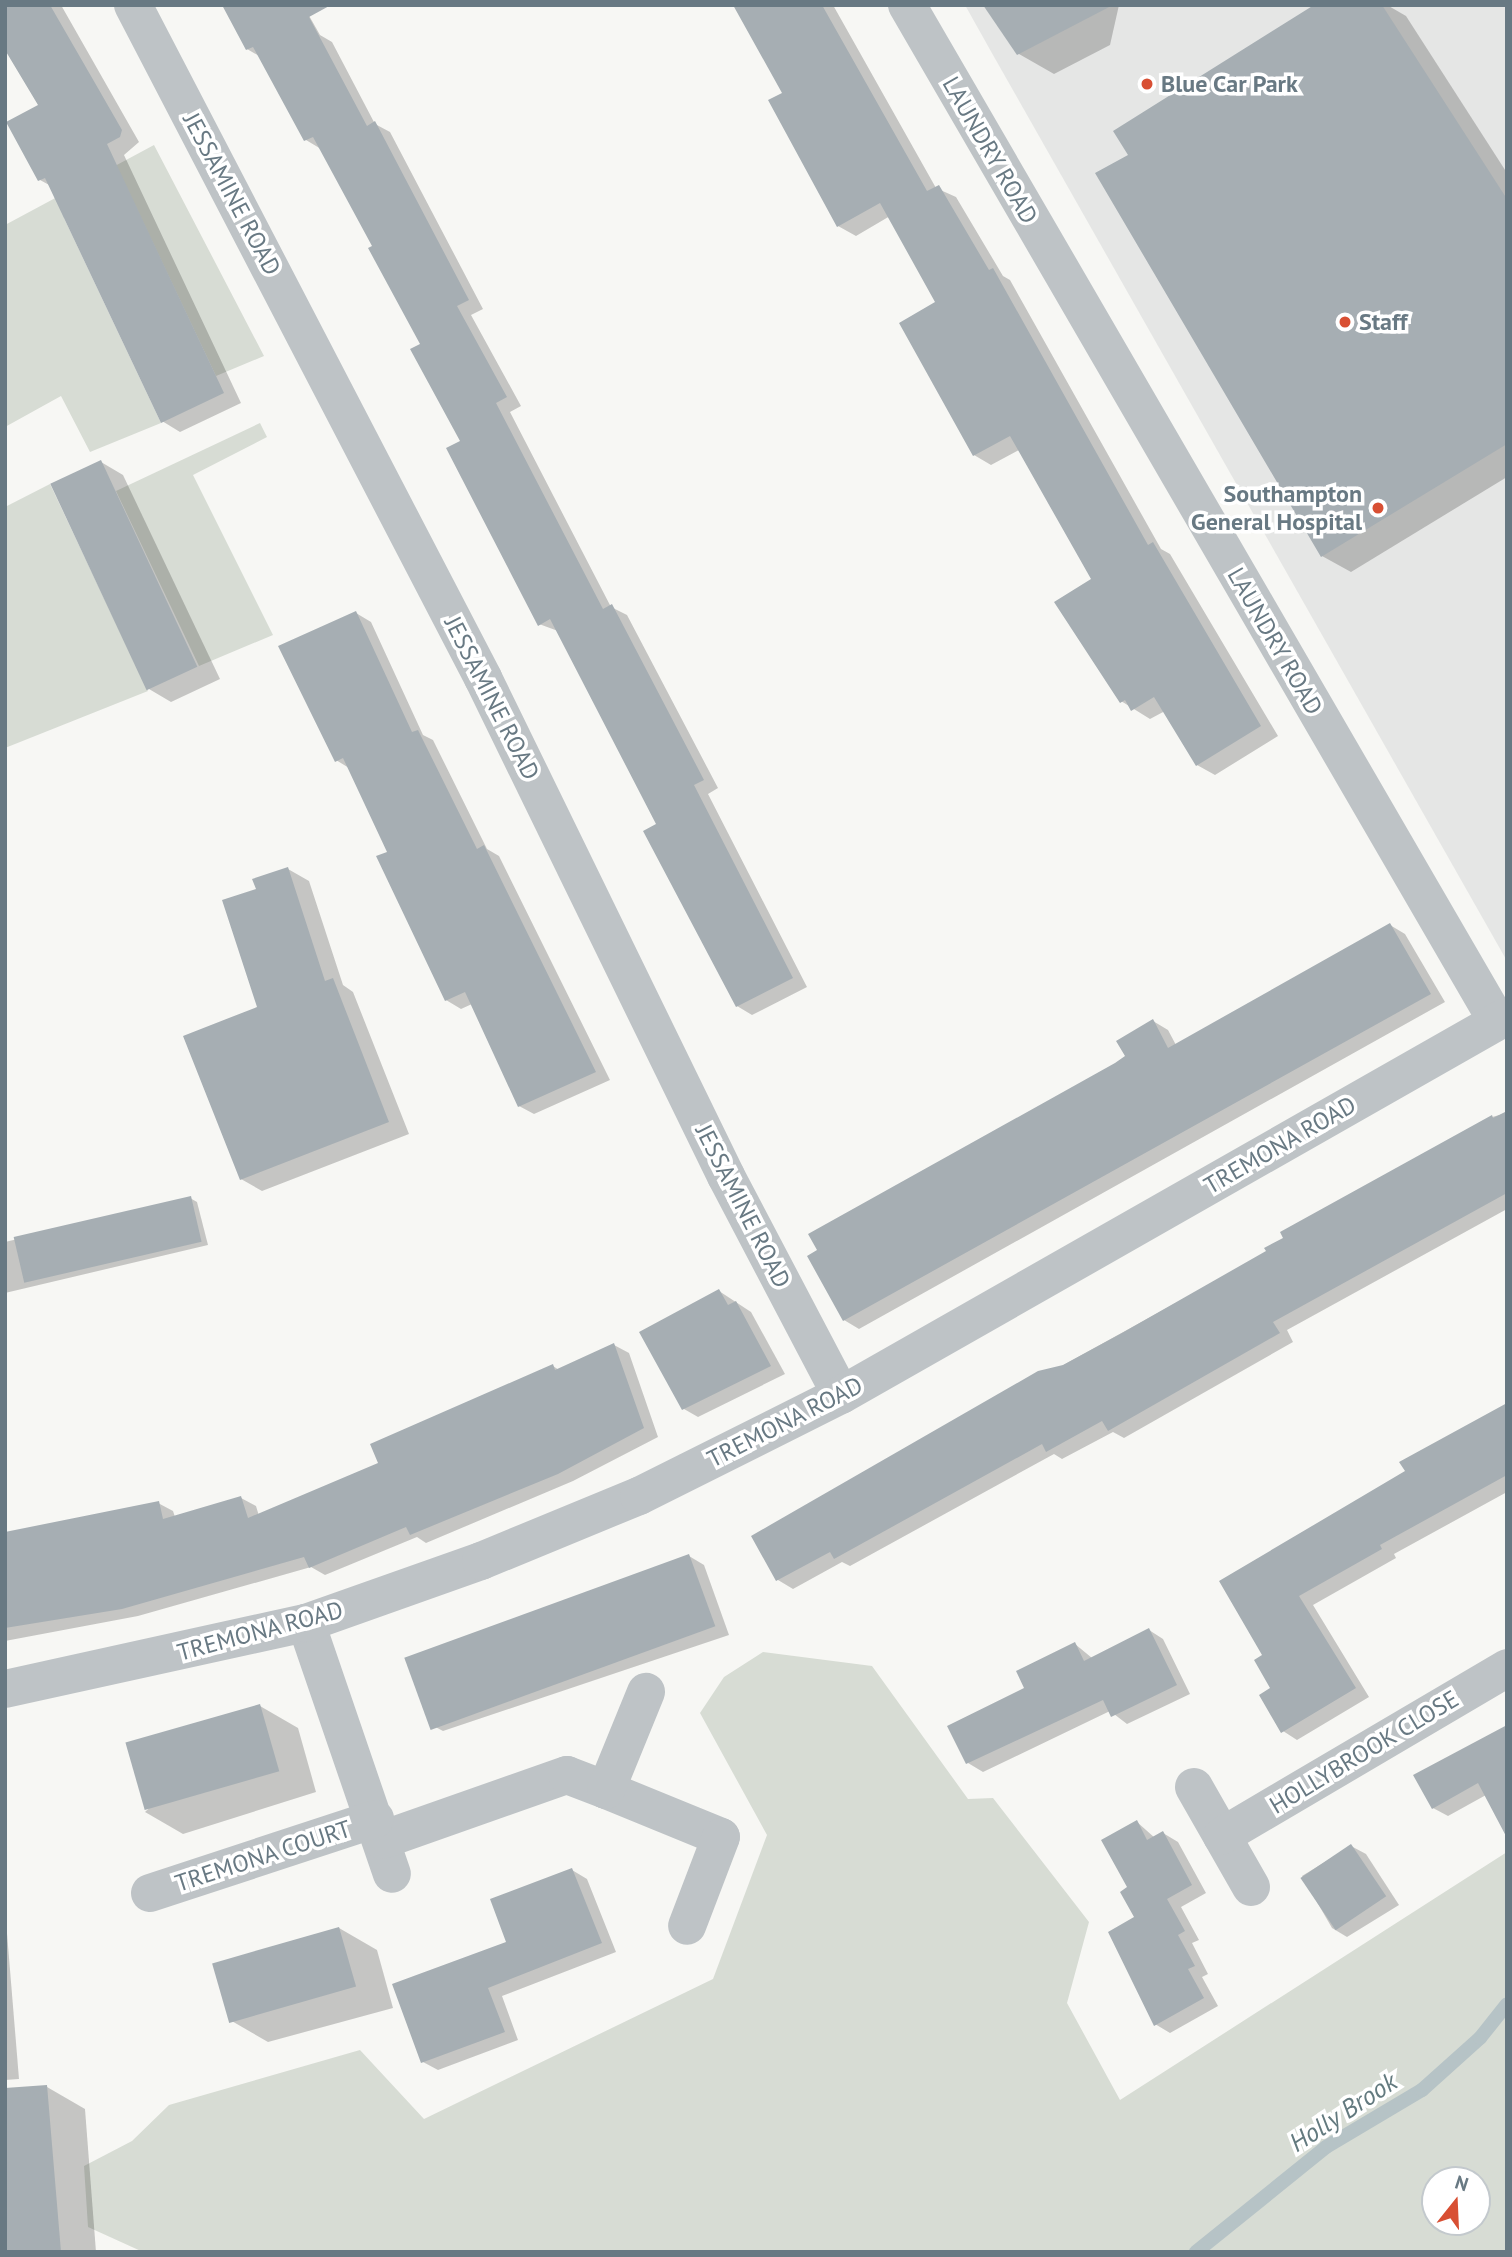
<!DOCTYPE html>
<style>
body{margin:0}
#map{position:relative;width:1512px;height:2257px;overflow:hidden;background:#f7f7f4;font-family:"PT Sans",sans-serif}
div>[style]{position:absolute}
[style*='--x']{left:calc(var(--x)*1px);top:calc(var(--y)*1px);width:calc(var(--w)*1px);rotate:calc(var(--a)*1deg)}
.built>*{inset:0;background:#e5e6e5}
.green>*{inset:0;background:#d7dcd4}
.shadow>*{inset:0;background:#0003}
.stream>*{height:14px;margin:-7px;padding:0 7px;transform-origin:7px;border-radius:7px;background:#b6c3c6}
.building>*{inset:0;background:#a6aeb3;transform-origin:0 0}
.street>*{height:38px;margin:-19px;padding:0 19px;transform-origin:19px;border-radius:19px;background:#bec3c6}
.dots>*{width:19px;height:19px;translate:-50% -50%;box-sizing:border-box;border:4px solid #fff;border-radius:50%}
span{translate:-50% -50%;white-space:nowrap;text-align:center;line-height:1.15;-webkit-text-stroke:7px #fff;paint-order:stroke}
.poi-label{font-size:24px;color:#687983;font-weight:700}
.left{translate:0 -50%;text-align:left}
.right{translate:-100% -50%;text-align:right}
.street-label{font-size:24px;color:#687983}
.water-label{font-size:26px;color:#637a7f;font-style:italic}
.frame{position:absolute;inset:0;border:7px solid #687983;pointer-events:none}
.north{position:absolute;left:1421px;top:2166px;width:70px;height:70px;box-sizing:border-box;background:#fff;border:2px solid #c3c9cd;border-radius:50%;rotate:18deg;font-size:19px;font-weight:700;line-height:28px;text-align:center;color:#687983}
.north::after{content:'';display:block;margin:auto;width:24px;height:32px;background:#d84f33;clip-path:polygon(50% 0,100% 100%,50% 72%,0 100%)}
</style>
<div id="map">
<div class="built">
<div style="clip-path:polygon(965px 5px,1507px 5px,1507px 961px,993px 55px)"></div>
</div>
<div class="green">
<div style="clip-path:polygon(154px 145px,264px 356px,216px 376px,127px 188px,64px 218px,161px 423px,90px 452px,61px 396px,5px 427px,5px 225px)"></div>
<div style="clip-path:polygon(260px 423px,267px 437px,193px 475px,273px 635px,199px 666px,116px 491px)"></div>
<div style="clip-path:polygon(50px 484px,148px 691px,5px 748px,5px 507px)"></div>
<div style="clip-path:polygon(evenodd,763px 1652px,872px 1666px,968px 1799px,993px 1798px,1089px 1922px,1067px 2003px,1120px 2100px,1507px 1852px,1507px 2252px,143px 2252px,88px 2227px,84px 2166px,132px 2141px,169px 2105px,360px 2050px,424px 2119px,713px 1979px,767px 1835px,700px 1713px,724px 1677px,763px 1652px,1435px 2180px,1477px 2180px,1477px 2222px,1435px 2222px,1435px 2180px)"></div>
</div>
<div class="shadow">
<div style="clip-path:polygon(5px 5px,61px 5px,139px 142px,124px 155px,241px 403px,180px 432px,162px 421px,51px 186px,40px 180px,40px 105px)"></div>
<div style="clip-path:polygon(303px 5px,320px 35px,332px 42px,375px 124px,390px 132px,483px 309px,471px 315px,521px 406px,510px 412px,611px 607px,627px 615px,718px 788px,708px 794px,807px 987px,752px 1015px,737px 1006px,658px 825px,558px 631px,539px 624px,422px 345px,374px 247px,321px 149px,306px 140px,261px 57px,247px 49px)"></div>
<div style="clip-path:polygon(735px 5px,833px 5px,936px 188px,956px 197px,1003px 276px,1010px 280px,1161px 549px,1170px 554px,1278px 736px,1215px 775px,1197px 765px,1165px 711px,1150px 719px,1121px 701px,1093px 580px,1019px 450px,991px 465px,974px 455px,938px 302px,890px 216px,856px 236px,838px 226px,784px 94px)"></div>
<div style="clip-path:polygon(992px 5px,1119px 5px,1110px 45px,1054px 74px,1019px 54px)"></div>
<div style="clip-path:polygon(1368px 5px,1387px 5px,1406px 16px,1507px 173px,1507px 477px,1351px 572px,1322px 556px,1131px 155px)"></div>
<div style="clip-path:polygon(101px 462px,123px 475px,220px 679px,171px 702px,149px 689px)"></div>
<div style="clip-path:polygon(356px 613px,371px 622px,423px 735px,433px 740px,487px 849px,499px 856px,610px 1080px,534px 1114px,519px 1106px,472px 1004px,461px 1009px,446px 1000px,389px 853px,349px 768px,336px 760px)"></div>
<div style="clip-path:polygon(288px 869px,309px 881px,343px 985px,353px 992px,409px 1134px,262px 1191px,241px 1179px,259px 1008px,258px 890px)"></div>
<div style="clip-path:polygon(1390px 925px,1405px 934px,1445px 1002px,859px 1329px,844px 1320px,1127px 1056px,1153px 1021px,1168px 1030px,1176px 1045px)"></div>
<div style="clip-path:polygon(1507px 1113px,1507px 1209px,1287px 1330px,1293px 1342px,1124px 1438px,1113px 1432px,1062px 1459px,1054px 1454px,850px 1566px,842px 1562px,793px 1589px,778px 1580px,754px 1536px,1268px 1252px,1492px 1117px)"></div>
<div style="clip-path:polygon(190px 1198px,197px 1202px,208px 1245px,5px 1293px,5px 1242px)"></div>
<div style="clip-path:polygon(719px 1291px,751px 1312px,785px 1374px,698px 1417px,684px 1409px)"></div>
<div style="clip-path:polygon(614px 1345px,629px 1353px,658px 1437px,573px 1481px,426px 1543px,417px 1537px,325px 1575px,311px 1567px,138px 1616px,5px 1641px,5px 1533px,158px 1503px,173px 1511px,175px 1517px,241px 1498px,256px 1506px,259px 1516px,380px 1464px,553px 1366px,559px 1370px)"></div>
<div style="clip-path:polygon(1507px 1405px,1507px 1492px,1394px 1554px,1396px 1558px,1313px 1605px,1369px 1697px,1297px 1740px,1283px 1731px,1264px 1656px,1221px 1582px,1407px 1472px)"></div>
<div style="clip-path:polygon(689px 1556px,704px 1565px,729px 1635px,443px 1731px,428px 1723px)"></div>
<div style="clip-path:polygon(1149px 1630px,1163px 1639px,1190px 1694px,1127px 1724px,1110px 1711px,983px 1772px,968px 1763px,1075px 1644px,1092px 1658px)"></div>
<div style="clip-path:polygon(260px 1706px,298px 1728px,316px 1792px,183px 1834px,145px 1812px)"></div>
<div style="clip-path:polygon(1507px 1738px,1486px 1795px,1448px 1816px,1433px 1808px)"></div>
<div style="clip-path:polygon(1137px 1822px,1155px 1838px,1163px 1833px,1178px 1842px,1206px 1893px,1181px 1907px,1199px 1940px,1192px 1943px,1208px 1974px,1202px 1977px,1218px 2006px,1170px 2033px,1155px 2024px,1129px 1888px)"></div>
<div style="clip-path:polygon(1351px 1846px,1366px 1854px,1399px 1905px,1347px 1937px,1332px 1928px,1302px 1876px)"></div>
<div style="clip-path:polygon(572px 1870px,587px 1879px,616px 1952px,502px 1996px,518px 2040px,438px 2070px,423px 2062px,508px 1943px)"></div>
<div style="clip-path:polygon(5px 1909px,19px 2079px,5px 2080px)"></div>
<div style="clip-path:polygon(339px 1928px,377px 1950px,393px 2008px,268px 2042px,230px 2020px)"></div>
<div style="clip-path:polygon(47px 2087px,85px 2109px,96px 2252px,5px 2252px)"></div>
</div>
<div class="stream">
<div style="--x:1196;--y:2252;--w:167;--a:-38.9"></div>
<div style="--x:1326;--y:2147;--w:112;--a:-30.7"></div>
<div style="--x:1422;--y:2090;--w:78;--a:-41.9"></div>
<div style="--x:1480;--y:2038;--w:43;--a:-51.5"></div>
</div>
<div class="building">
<div style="clip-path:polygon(5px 5px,50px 5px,95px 83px,122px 130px,120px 137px,107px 144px,224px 393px,161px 423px,45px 178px,38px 181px,6px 122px,38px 105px,5px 50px)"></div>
<div style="clip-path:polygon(222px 5px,331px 5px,309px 17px,367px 126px,375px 121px,469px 300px,457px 306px,507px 397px,496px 403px,603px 609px,612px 604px,704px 780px,694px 785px,793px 978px,736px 1007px,643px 831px,656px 824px,580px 677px,550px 619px,538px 626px,446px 448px,460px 441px,410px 349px,420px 344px,368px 248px,372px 246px,313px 137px,304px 141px,253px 47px,246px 50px)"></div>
<div style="clip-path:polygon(733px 5px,822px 5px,927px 191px,939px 185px,989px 270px,993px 268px,1148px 545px,1153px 542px,1261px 726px,1196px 766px,1154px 697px,1131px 711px,1125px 700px,1120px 703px,1054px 602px,1091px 579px,1010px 436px,973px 456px,899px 323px,935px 302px,880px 203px,837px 227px,768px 100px,782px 93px)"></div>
<div style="clip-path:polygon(983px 5px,1113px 5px,1017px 55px)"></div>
<div style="clip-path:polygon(1314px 5px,1382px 5px,1507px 199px,1507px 444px,1321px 557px,1095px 173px,1128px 155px,1113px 131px)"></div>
<div style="left:101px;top:460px;width:228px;height:56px;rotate:65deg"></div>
<div style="clip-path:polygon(356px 611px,412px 732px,418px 730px,477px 849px,484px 845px,596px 1072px,518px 1107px,465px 992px,445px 1001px,376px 856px,387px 852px,343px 758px,335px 762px,278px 646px)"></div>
<div style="clip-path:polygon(288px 867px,325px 981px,333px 978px,389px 1122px,240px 1180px,183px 1036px,257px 1007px,222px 900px,256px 889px,252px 879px)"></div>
<div style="clip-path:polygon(1390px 923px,1431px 994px,843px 1321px,807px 1256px,817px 1250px,808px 1234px,1115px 1063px,1125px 1056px,1116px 1041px,1153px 1019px,1168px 1048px)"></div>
<div style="clip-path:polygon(1507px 1111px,1507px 1193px,1273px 1322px,1280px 1333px,1108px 1431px,1102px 1421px,1046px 1452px,1042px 1444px,834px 1559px,830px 1552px,776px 1581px,751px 1536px,1038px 1371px,1063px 1365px,1122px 1333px,1266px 1251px,1264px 1248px,1283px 1238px,1280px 1232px,1492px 1115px,1493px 1118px)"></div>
<div style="left:191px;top:1196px;width:47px;height:182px;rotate:77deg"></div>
<div style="clip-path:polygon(719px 1289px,728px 1305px,736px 1301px,771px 1366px,682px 1410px,639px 1332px)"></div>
<div style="clip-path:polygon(614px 1343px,644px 1428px,558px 1474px,410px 1535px,406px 1527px,309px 1568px,304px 1557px,122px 1609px,5px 1628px,5px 1532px,159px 1501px,163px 1519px,241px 1496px,248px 1518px,378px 1463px,370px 1444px,553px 1364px,555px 1370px)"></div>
<div style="clip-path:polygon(1507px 1403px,1507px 1475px,1380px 1545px,1382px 1549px,1299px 1596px,1356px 1688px,1281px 1733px,1259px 1695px,1270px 1688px,1254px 1660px,1262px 1655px,1219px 1581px,1405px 1471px,1399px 1462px)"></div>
<div style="left:689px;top:1554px;width:77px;height:303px;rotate:70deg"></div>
<div style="clip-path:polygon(1149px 1628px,1177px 1685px,1111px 1717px,1103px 1700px,966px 1764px,947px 1726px,1024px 1688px,1016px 1671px,1075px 1642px,1084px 1661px)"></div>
<div style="left:260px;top:1704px;width:70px;height:140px;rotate:74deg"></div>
<div style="clip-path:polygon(1507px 1725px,1507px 1838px,1478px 1783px,1432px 1809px,1413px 1775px)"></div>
<div style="clip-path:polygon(1137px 1820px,1147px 1840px,1163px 1831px,1192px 1885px,1167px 1899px,1185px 1931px,1178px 1935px,1195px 1966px,1188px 1969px,1204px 1998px,1154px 2026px,1108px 1932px,1134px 1917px,1120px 1892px,1127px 1887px,1101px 1840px)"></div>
<div style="left:1351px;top:1844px;width:63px;height:61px;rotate:56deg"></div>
<div style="clip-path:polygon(572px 1868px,602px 1943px,488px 1988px,505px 2032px,421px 2063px,392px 1984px,506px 1942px,490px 1899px)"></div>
<div style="left:339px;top:1927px;width:62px;height:132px;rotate:74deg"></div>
<div style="clip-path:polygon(47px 2085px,61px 2252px,5px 2252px,5px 2088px)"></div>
</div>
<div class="street">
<div style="--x:133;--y:5;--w:759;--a:62.52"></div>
<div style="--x:483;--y:678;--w:554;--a:63.99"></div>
<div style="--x:726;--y:1176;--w:247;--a:62.3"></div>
<div style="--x:907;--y:5;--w:1175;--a:59.86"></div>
<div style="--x:306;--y:1623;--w:265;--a:71.1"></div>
<div style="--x:5;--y:1689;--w:308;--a:-12.4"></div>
<div style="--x:306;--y:1623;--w:186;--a:-19.5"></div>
<div style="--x:481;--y:1561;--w:171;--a:-22.4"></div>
<div style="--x:639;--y:1496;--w:226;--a:-26.6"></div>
<div style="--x:841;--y:1395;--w:766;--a:-29.64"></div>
<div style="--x:1194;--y:1787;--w:115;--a:60.3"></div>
<div style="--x:606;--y:1790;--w:124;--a:22.2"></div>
<div style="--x:721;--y:1837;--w:95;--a:110.9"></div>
<div style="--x:1222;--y:1836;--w:331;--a:-30.5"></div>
<div style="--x:382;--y:1840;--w:196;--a:-19.4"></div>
<div style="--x:567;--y:1775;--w:42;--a:21"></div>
<div style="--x:606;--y:1790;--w:106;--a:-67.8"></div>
<div style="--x:150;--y:1893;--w:237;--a:-18.2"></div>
</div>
<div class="dots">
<div style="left:1147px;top:84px;background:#d84f33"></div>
<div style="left:1345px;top:322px;background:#d84f33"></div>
<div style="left:1378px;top:508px;background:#d84f33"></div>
</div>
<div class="poi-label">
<span class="left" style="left:1161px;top:84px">Blue Car Park</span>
<span class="left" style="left:1359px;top:322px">Staff</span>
<span class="right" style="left:1362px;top:508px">Southampton<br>General Hospital</span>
</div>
<div class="street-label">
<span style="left:990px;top:150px;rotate:60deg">LAUNDRY ROAD</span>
<span style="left:232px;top:194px;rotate:62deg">JESSAMINE ROAD</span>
<span style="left:1275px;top:641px;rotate:60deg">LAUNDRY ROAD</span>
<span style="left:492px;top:698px;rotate:63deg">JESSAMINE ROAD</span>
<span style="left:1280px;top:1145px;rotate:-30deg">TREMONA ROAD</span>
<span style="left:743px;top:1206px;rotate:63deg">JESSAMINE ROAD</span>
<span style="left:785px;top:1422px;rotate:-27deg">TREMONA ROAD</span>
<span style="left:260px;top:1631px;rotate:-15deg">TREMONA ROAD</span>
<span style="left:1364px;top:1752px;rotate:-31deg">HOLLYBROOK CLOSE</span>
<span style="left:263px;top:1856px;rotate:-18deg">TREMONA COURT</span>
</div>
<div class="water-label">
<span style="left:1343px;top:2112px;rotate:-33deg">Holly Brook</span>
</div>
<div class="frame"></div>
<div class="north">N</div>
</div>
